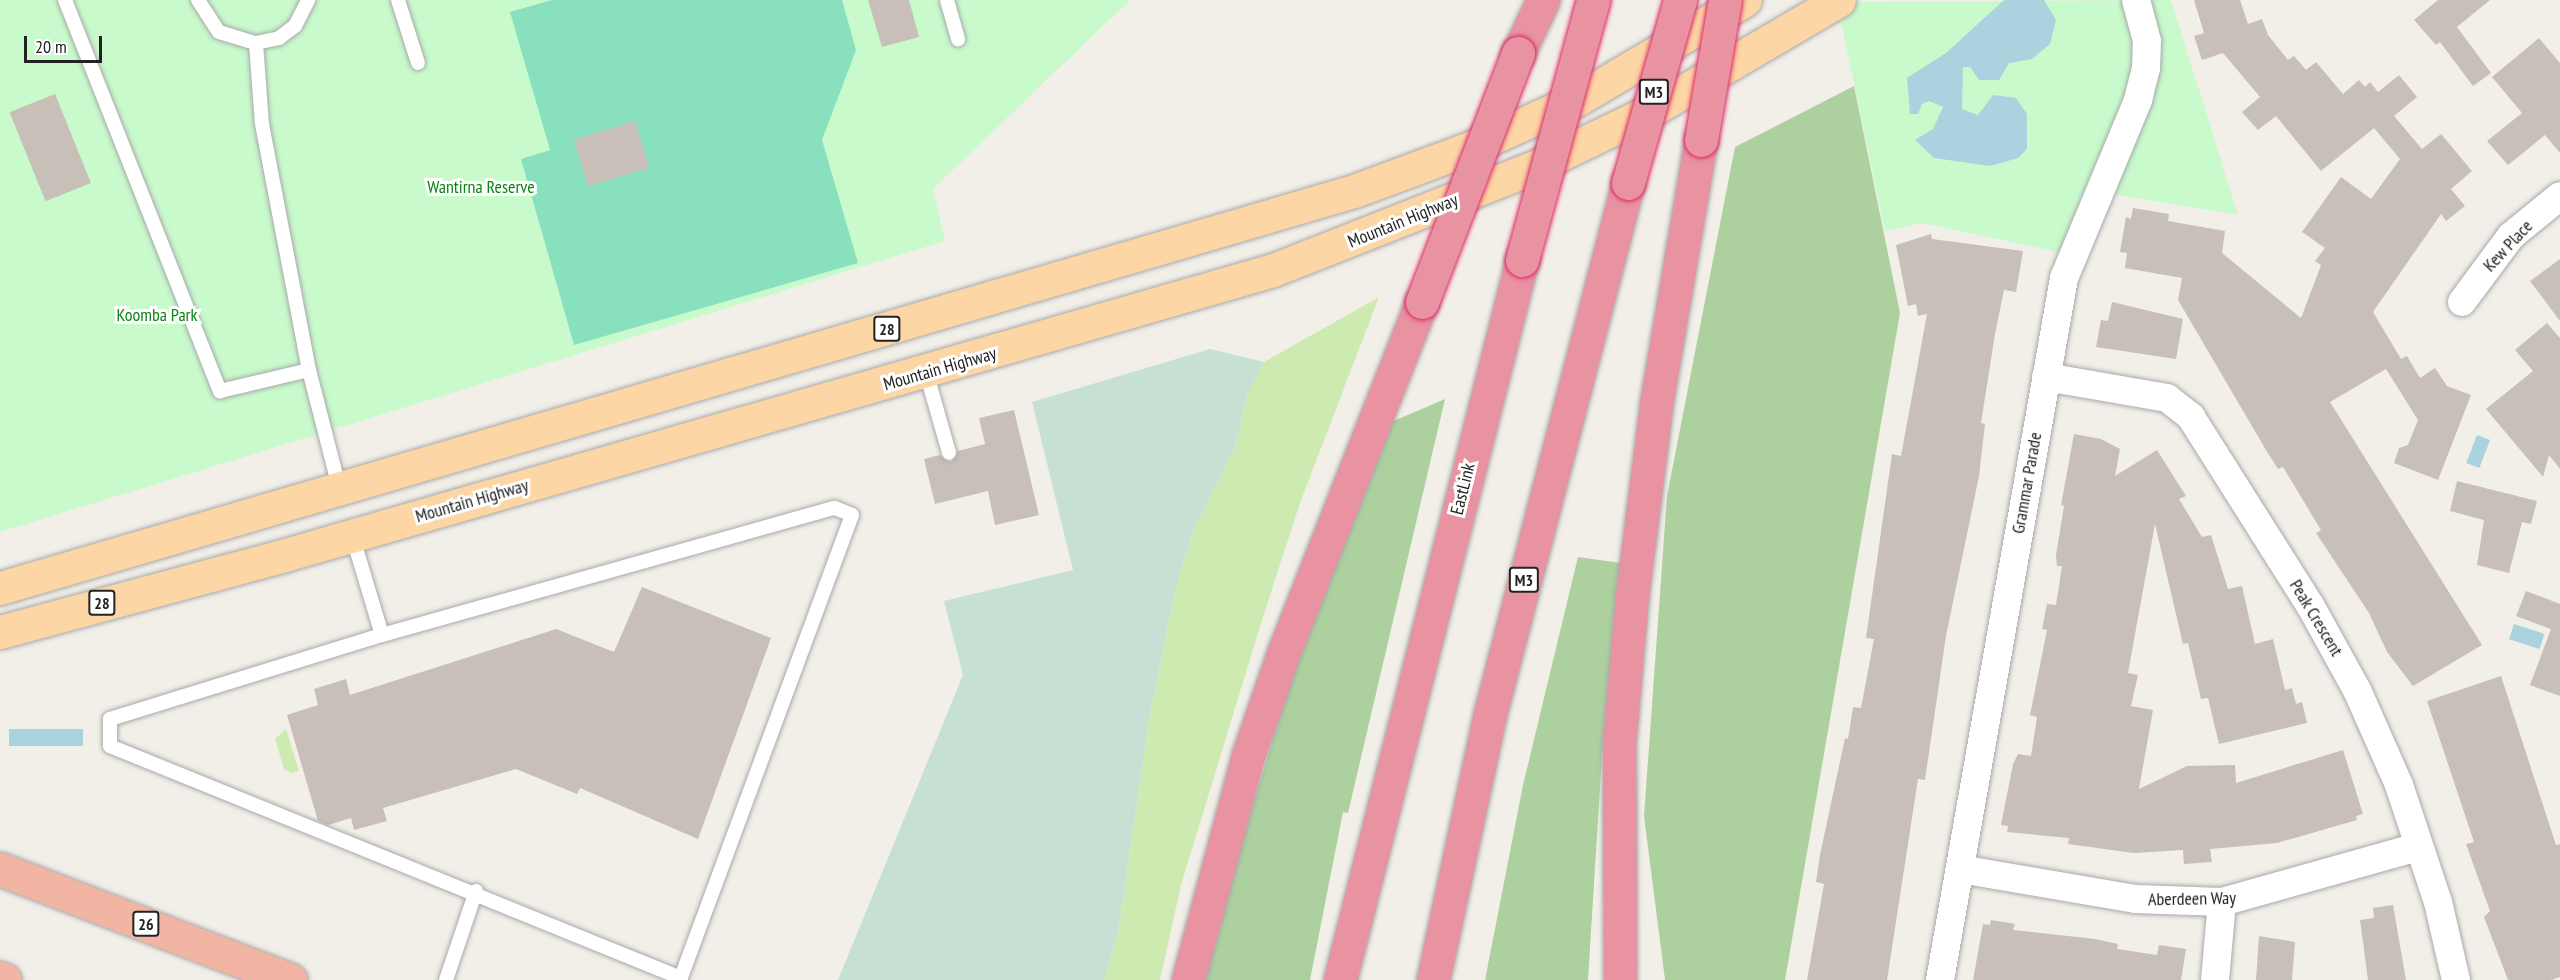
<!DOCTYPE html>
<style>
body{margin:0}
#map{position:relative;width:2560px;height:980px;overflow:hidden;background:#f2efe9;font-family:"PT Sans Narrow",sans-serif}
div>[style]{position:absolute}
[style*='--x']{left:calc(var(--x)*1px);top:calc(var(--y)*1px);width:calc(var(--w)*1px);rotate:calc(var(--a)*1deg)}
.grass>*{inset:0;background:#cdebb0}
.forest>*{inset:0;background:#add19e}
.wetland>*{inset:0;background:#c6e0d4}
.park>*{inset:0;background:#c8facc}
.pitch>*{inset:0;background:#88e0be}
.water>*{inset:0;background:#aad3df;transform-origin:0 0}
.building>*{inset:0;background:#c7bfb8;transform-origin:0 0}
.roads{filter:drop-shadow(0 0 2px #a9a9a9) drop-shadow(0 0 2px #a9a9a9)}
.service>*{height:14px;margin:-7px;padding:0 7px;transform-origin:7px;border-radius:7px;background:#fff}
.minor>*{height:28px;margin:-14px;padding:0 14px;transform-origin:14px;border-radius:14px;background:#fff}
.primary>*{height:33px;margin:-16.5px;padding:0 16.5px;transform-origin:16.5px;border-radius:16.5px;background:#fcd6a4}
.trunk>*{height:33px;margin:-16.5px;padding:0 16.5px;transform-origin:16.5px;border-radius:16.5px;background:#f2b4a3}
.motorway>*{height:33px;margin:-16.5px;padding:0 16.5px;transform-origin:16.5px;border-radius:16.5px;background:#e892a2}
.bridges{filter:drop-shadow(0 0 2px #dc2a67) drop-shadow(0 0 2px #dc2a67)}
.motorway-bridge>*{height:33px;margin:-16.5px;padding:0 16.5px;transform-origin:16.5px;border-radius:16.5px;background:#e892a2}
span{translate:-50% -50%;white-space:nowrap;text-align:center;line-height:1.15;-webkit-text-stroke:6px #fff;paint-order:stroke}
.shield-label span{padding:2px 4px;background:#fff;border:2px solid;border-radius:4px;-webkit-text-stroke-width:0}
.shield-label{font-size:16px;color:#222;font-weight:700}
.park-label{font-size:18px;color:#0c8416}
.street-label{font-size:18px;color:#222}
.scale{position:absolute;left:24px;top:36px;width:78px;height:27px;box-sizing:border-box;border:3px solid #222;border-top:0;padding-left:8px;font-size:18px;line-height:21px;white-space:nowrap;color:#222;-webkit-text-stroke:4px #fff;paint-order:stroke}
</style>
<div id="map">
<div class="grass">
<div style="clip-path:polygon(1379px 297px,1300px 503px,1262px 620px,1181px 885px,1160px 980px,1104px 980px,1118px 934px,1149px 720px,1174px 595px,1193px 532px,1235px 447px,1248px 393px,1264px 362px)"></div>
<div style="clip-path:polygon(286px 729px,299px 771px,292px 773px,284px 769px,275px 739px)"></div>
</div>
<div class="forest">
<div style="clip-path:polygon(1854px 86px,1900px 313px,1785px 980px,1665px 980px,1644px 816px,1667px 496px,1735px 147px)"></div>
<div style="clip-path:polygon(1445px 399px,1348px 813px,1343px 812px,1310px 980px,1201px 980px,1291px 678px,1382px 426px)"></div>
<div style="clip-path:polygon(1578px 557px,1621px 563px,1602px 755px,1588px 980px,1485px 980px,1523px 785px)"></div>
</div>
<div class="wetland">
<div style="clip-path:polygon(1210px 349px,1264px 362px,1248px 393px,1235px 447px,1193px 532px,1174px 595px,1149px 720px,1118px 934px,1104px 980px,838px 980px,963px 675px,944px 601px,1073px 570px,1032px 402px)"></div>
</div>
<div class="park">
<div style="clip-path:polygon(0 0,1130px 0,933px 189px,945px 241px,0 532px)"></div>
<div style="clip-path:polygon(2171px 0,2238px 215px,2100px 192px,2073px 255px,1922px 223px,1885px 231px,1837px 2px)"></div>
</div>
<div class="pitch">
<div style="clip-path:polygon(552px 0,842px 0,856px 50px,822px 140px,858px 263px,574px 345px,521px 159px,550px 150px,510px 12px)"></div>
</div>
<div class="water">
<div style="clip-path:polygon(2004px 0,2044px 0,2056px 20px,2050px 44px,2032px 59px,2009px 63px,1999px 80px,1979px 80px,1970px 67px,1963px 67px,1962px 109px,1978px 115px,1993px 95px,2016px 98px,2027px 114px,2027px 149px,2018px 158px,1990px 166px,1934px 158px,1915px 140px,1933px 129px,1943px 107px,1929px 101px,1922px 104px,1918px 114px,1910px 114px,1907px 78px,1946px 53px)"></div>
<div style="left:2477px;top:435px;width:14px;height:30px;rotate:21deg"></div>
<div style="left:2514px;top:624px;width:32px;height:16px;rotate:18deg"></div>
<div style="left:9px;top:729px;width:74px;height:17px"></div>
</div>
<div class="building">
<div style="clip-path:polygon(868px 0,909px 0,919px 37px,882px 47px)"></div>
<div style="clip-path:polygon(2194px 0,2240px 0,2248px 24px,2262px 19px,2268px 35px,2288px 60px,2294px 56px,2306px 70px,2316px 62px,2343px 94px,2359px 80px,2365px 87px,2370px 82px,2378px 92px,2399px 75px,2417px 97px,2394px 116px,2422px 149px,2441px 134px,2472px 171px,2451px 189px,2465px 206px,2446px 221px,2441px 214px,2373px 312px,2401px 359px,2407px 356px,2420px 378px,2435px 368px,2447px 386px,2471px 395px,2438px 480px,2394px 463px,2399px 448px,2408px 445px,2418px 420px,2386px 369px,2330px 402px,2482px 645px,2413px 686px,2387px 652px,2369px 613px,2316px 533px,2321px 530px,2283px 467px,2278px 469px,2266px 450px,2178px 300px,2182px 278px,2125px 268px,2127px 253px,2120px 252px,2126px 217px,2131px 219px,2133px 208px,2169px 214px,2168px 221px,2225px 231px,2222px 253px,2301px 318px,2321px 265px,2315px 261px,2325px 248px,2302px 232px,2341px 177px,2371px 199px,2400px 159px,2374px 128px,2321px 171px,2276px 116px,2258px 130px,2242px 112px,2260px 97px,2223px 53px,2202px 60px,2194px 36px,2204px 33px)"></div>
<div style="clip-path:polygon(2438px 0,2490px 0,2457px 27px,2491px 73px,2473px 86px,2440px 42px,2436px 45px,2414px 20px)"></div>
<div style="clip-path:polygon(2539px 38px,2560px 63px,2560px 153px,2545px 135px,2508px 165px,2487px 141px,2522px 113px,2492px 77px)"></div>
<div style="left:55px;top:94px;width:96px;height:49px;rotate:68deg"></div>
<div style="left:635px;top:121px;width:49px;height:64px;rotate:73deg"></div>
<div style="clip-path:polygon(1931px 234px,1932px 239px,2023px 251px,2016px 292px,2004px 290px,1995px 334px,1981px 423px,1985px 424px,1979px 476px,1946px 636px,1925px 780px,1918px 779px,1887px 980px,1807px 980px,1824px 884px,1816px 882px,1820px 855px,1845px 738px,1848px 739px,1853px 707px,1861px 708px,1874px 639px,1866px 638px,1892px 454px,1901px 456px,1927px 314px,1918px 316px,1916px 304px,1908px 306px,1896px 245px)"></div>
<div style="clip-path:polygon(2560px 259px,2560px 321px,2530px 281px)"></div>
<div style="clip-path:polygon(2112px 302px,2183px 319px,2176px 359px,2096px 347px,2101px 320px,2108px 321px)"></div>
<div style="clip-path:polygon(2547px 323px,2560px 338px,2560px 469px,2549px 455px,2543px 477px,2486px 409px,2533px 371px,2515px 350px)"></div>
<div style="clip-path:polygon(1014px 410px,1039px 515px,995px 525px,988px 491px,935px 504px,924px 459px,940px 455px,951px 462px,958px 451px,985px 444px,979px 418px)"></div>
<div style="clip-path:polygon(2074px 434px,2101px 439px,2120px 449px,2115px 476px,2157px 450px,2186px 496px,2179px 499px,2202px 537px,2211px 535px,2228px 589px,2242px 586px,2255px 644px,2273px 639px,2285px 690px,2292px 688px,2296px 704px,2302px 702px,2307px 723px,2219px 744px,2208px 698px,2201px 699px,2188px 643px,2183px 644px,2155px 524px,2128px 673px,2138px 675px,2131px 706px,2153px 710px,2139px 789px,2187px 766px,2235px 765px,2236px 783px,2343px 750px,2363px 814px,2356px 816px,2357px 820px,2277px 843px,2210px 849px,2212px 862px,2184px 864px,2183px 850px,2134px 853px,2068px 844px,2069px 838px,2007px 832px,2008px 826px,2001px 825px,2013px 764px,2018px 754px,2031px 756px,2037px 717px,2030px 715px,2047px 630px,2042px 629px,2047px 604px,2056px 605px,2062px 566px,2057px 566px,2056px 555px,2064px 506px,2061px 505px)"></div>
<div style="clip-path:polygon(2457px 481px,2537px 501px,2531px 524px,2522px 522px,2509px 573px,2477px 565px,2484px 520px,2450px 511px)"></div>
<div style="clip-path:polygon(642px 587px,771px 638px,698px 839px,580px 788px,577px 794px,516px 769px,383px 808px,387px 821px,354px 830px,351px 818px,328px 825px,318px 821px,287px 715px,318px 705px,314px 689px,346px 679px,350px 695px,556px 629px,614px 652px)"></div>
<div style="clip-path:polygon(2526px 591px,2560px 604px,2560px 696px,2530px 685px,2551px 629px,2516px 616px)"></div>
<div style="clip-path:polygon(2501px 676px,2556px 845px,2560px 844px,2560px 977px,2551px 980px,2508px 980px,2484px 917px,2490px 911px,2466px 844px,2474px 842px,2427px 701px)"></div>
<div style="clip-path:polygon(2393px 905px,2406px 980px,2368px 980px,2360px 920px,2374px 918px,2373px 908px)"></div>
<div style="clip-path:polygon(1991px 920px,2015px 924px,2013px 930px,2095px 939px,2118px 944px,2117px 949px,2157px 955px,2159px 945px,2186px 949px,2181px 980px,1973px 980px,1983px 924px,1990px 925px)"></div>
<div style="clip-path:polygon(2259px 936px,2295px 942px,2292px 980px,2256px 980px)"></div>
</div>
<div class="roads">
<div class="service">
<div style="--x:65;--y:0;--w:421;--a:68.4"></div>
<div style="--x:220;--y:391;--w:91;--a:-13.3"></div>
<div style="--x:198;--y:0;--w:38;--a:57"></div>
<div style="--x:219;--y:32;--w:39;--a:17"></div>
<div style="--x:256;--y:43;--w:24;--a:-12"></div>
<div style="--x:279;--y:38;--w:20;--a:-37"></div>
<div style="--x:295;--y:26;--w:29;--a:-63"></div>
<div style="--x:398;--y:0;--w:66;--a:72.4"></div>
<div style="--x:947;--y:0;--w:41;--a:74.2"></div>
<div style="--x:256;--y:43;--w:81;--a:85.8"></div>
<div style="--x:262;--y:124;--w:250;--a:79.2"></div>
<div style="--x:309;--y:370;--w:121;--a:75.6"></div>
<div style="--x:926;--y:372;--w:84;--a:74.1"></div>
<div style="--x:835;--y:508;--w:18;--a:22"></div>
<div style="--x:852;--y:515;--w:494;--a:110.3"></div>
<div style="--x:681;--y:978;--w:616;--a:-157.89"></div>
<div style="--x:110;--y:746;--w:27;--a:-90"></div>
<div style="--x:110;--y:719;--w:285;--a:-17.2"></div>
<div style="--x:382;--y:635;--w:470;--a:-15.7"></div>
<div style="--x:352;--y:535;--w:104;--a:73.3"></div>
<div style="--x:446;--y:980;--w:94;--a:-71.4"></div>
</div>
<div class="minor">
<div style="--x:2462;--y:302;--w:82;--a:-53.4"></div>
<div style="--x:2511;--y:236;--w:63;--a:-39.2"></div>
<div style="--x:2046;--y:377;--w:123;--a:9.8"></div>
<div style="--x:2167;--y:398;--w:31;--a:38"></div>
<div style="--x:2191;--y:417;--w:222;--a:57.7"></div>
<div style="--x:2310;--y:605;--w:97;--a:61.1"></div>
<div style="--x:2357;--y:690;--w:104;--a:66.1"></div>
<div style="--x:2399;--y:785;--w:123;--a:71.6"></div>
<div style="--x:2438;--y:902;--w:80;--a:77"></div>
<div style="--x:1960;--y:869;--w:178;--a:9.7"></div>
<div style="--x:2135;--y:899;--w:87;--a:2"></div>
<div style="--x:2222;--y:902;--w:204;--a:-15.7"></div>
<div style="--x:1940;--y:980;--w:713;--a:-79.98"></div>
<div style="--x:2064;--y:278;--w:193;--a:-67.4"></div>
<div style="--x:2138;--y:100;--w:33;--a:-76"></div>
<div style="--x:2146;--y:68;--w:27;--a:-88"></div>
<div style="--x:2147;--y:41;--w:42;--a:-105"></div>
<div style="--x:2215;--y:980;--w:78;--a:-84.9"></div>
</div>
<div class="primary">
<div style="--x:0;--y:588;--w:1411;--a:-16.34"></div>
<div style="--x:1354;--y:191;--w:118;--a:-20.3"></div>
<div style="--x:1465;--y:150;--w:124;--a:-24.3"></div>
<div style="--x:1578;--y:99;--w:194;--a:-30.7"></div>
<div style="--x:0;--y:632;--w:295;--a:-15.1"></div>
<div style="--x:285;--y:555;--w:1028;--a:-16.09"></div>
<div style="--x:1273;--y:270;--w:276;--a:-21.5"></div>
<div style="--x:1530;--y:169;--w:133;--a:-25.8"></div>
<div style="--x:1650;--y:111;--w:219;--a:-30.4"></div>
</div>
<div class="trunk">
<div style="--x:0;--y:869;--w:311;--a:20.9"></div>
<div style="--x:0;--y:978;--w:5;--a:22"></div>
</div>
<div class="motorway">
<div style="--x:1518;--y:53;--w:59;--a:-64.7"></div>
<div style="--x:1188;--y:980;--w:235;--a:-75"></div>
<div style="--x:1249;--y:753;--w:105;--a:-71"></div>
<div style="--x:1283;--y:654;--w:378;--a:-68.5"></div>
<div style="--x:1340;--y:980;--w:743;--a:-75.81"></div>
<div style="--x:1433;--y:980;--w:272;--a:-77.9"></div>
<div style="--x:1490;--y:714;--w:549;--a:-75.43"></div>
<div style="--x:1620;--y:980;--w:235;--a:-90.2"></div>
<div style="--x:1619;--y:745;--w:150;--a:-85"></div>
<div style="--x:1632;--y:596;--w:199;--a:-82.8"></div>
<div style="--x:1657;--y:399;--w:263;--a:-80.4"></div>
</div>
</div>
<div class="bridges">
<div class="motorway-bridge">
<div style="--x:1701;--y:140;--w:142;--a:-80.3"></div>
<div style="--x:1628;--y:183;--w:190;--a:-74.1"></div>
<div style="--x:1522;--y:260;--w:270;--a:-74.7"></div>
<div style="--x:1422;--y:302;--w:267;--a:-68.9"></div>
</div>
</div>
<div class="shield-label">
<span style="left:1654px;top:92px">M3</span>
<span style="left:887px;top:329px">28</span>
<span style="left:1524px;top:580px">M3</span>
<span style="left:102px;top:603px">28</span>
<span style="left:146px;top:924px">26</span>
</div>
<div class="park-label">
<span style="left:481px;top:187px">Wantirna Reserve</span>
<span style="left:157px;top:315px">Koomba Park</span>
</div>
<div class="street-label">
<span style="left:1403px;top:221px;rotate:-22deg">Mountain Highway</span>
<span style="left:2508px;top:246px;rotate:-47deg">Kew Place</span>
<span style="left:940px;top:369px;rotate:-16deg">Mountain Highway</span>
<span style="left:2027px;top:483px;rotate:-80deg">Grammar Parade</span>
<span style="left:1463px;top:489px;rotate:-76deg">EastLink</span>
<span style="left:472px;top:501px;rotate:-16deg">Mountain Highway</span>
<span style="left:2316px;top:618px;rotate:59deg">Peak Crescent</span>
<span style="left:2192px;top:899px;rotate:-1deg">Aberdeen Way</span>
</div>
<div class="scale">20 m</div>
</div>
